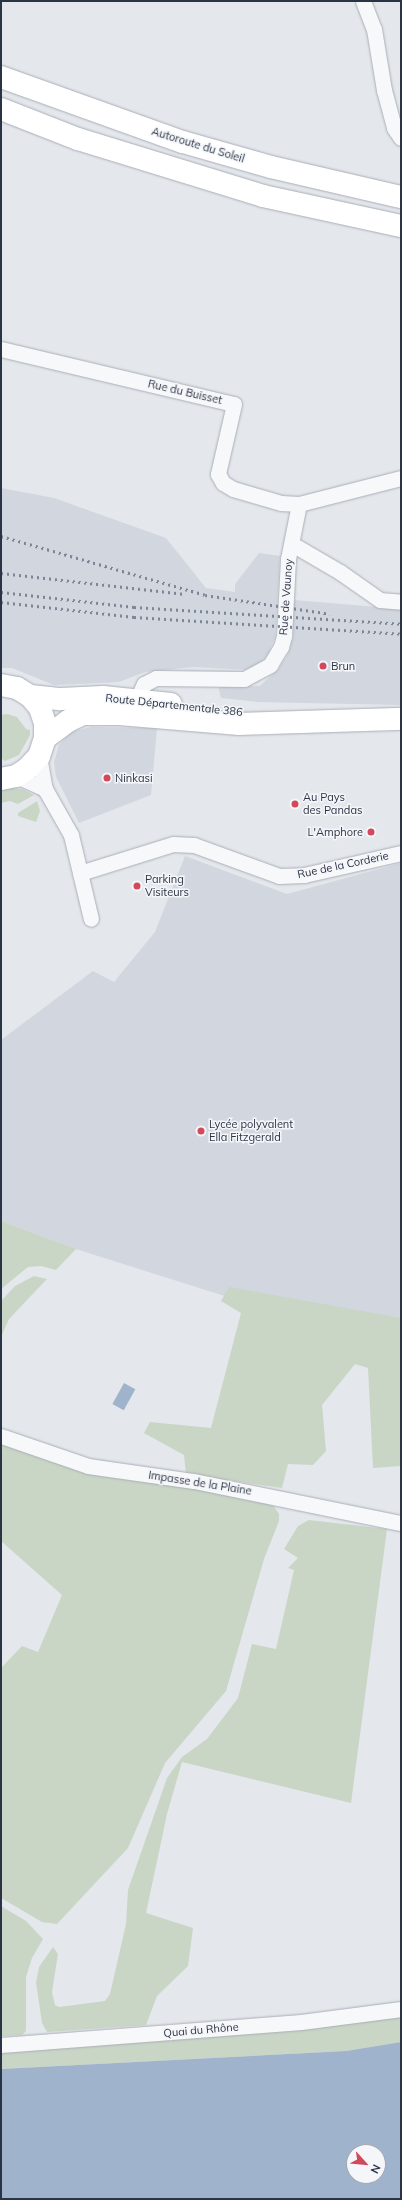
<!DOCTYPE html>
<meta charset="utf-8">
<style>
body{margin:0}
#map{position:relative;width:402px;height:2200px;overflow:hidden;background:#e4e7ec;font-family:Mulish,sans-serif}
div>[style]{position:absolute}
[style*='--x']{left:calc(var(--x)*1px);top:calc(var(--y)*1px);width:calc(var(--w)*1px);rotate:calc(var(--a)*1deg)}
.built>*{inset:0;background:#d2d6de}
.green>*{inset:0;background:#c9d6c5}
.water>*{inset:0;background:#9fb4cc;transform-origin:0 0}
.roads{filter:drop-shadow(0 0 1px #a9aeb7) drop-shadow(0 0 1px #a9aeb7)}
.street>*{height:15px;margin:-7.5px;padding:0 7.5px;transform-origin:7.5px;border-radius:7.5px;background:#f7f8fa}
.primary>*{height:22px;margin:-11px;padding:0 11px;transform-origin:11px;border-radius:11px;background:#fff}
.highway>*{height:22px;margin:-11px;padding:0 11px;transform-origin:11px;border-radius:11px;background:#fff}
.rail>*{height:3px;margin-top:-1.5px;transform-origin:0;background:repeating-linear-gradient(90deg,#7d8696 0 2px,transparent 0 6px)}
.dots>*{width:11px;height:11px;translate:-50% -50%;box-sizing:border-box;border:2px solid #f4f6f9;border-radius:50%}
span{translate:-50% -50%;white-space:nowrap;text-align:center;line-height:1.15;-webkit-text-stroke:3px #f4f6f9;paint-order:stroke}
.street-label{font-size:11px;color:#2b3445}
.poi-label{font-size:11px;color:#2b3445}
.left{translate:0 -50%;text-align:left}
.right{translate:-100% -50%;text-align:right}
.frame{position:absolute;inset:0;border:2px solid #2b3445;pointer-events:none}
.north{position:absolute;left:346px;top:2144px;width:40px;height:40px;box-sizing:border-box;background:#f4f6f9;border:1px solid #a4a8b1;border-radius:50%;rotate:117deg;font-size:11px;font-weight:700;line-height:16px;text-align:center;color:#2b3445}
.north::after{content:'';display:block;margin:auto;width:14px;height:18px;background:#d1495b;clip-path:polygon(50% 0,100% 100%,50% 72%,0 100%)}
</style>
<div id="map">
<div class="built">
<div style="clip-path:polygon(1px 488px,54px 498px,166px 538px,206px 588px,235px 592px,235px 584px,259px 553px,280px 556px,275px 637px,268px 654px,259px 665px,251px 670px,194px 667px,145px 672px,119px 682px,54px 685px,12px 668px,1px 668px)"></div>
<div style="clip-path:polygon(294px 600px,401px 609px,401px 705px,259px 702px,221px 698px,218px 685px,260px 686px,280px 667px,288px 654px,293px 638px)"></div>
<div style="clip-path:polygon(91px 727px,157px 728px,151px 795px,79px 823px,56px 777px,54px 762px,59px 745px,71px 732px)"></div>
<div style="clip-path:polygon(185px 856px,287px 894px,401px 863px,401px 1329px,259px 1307px,76px 1249px,1px 1221px,1px 1040px,93px 971px,114px 982px,155px 932px)"></div>
</div>
<div class="green">
<div style="clip-path:polygon(7px 714px,17px 717px,26px 729px,30px 730px,30px 735px,19px 755px,5px 761px,1px 758px,1px 715px)"></div>
<div style="clip-path:polygon(1px 787px,22px 789px,34px 795px,18px 804px,10px 801px,1px 803px)"></div>
<div style="clip-path:polygon(37px 801px,40px 811px,36px 822px,18px 816px,18px 813px)"></div>
<div style="clip-path:polygon(1px 1221px,76px 1249px,56px 1270px,41px 1266px,28px 1267px,1px 1289px)"></div>
<div style="clip-path:polygon(34px 1276px,47px 1279px,9px 1319px,1px 1337px,1px 1301px,15px 1286px)"></div>
<div style="clip-path:polygon(229px 1287px,401px 1318px,401px 1466px,373px 1468px,368px 1368px,355px 1364px,322px 1405px,326px 1451px,313px 1465px,288px 1464px,282px 1488px,186px 1474px,184px 1455px,144px 1433px,150px 1422px,211px 1428px,241px 1313px,221px 1301px)"></div>
<div style="clip-path:polygon(1px 1443px,99px 1476px,196px 1487px,271px 1502px,279px 1514px,279px 1521px,264px 1559px,226px 1691px,165px 1763px,128px 1848px,57px 1924px,42px 1922px,1px 1898px,1px 1668px,22px 1646px,38px 1652px,62px 1595px,1px 1541px)"></div>
<div style="clip-path:polygon(309px 1520px,387px 1529px,351px 1803px,182px 1762px,167px 1814px,146px 1913px,193px 1928px,188px 1966px,157px 1996px,146px 2025px,47px 2032px,42px 2023px,36px 1982px,39px 1967px,53px 1947px,58px 1954px,52px 1992px,55px 2005px,59px 2007px,105px 2001px,110px 1994px,126px 1924px,128px 1890px,167px 1778px,182px 1757px,207px 1739px,238px 1698px,252px 1644px,276px 1649px,294px 1570px,288px 1568px,298px 1558px,284px 1549px,298px 1526px)"></div>
<div style="clip-path:polygon(1px 1906px,26px 1921px,43px 1939px,32px 1958px,26px 1977px,26px 2031px,22px 2035px,1px 2036px)"></div>
<div style="clip-path:polygon(401px 2015px,401px 2042px,346px 2051px,1px 2069px,1px 2051px,314px 2029px)"></div>
</div>
<div class="water">
<div style="left:124px;top:1383px;width:13px;height:24px;rotate:29deg"></div>
<div style="clip-path:polygon(evenodd,401px 2042px,401px 2199px,1px 2199px,1px 2069px,346px 2051px,401px 2042px,354px 2152px,378px 2152px,378px 2176px,354px 2176px,354px 2152px)"></div>
</div>
<div class="roads">
<div class="street">
<div style="--x:363;--y:1;--w:30;--a:69"></div>
<div style="--x:374;--y:29;--w:62;--a:80.7"></div>
<div style="--x:384;--y:90;--w:39;--a:75"></div>
<div style="--x:394;--y:128;--w:12;--a:55"></div>
<div style="--x:1;--y:349;--w:239;--a:13.3"></div>
<div style="--x:234;--y:404;--w:72;--a:102.9"></div>
<div style="--x:218;--y:474;--w:10;--a:61"></div>
<div style="--x:223;--y:483;--w:12;--a:31"></div>
<div style="--x:233;--y:489;--w:50;--a:16.3"></div>
<div style="--x:281;--y:503;--w:18;--a:3"></div>
<div style="--x:299;--y:504;--w:105;--a:-14.3"></div>
<div style="--x:292;--y:544;--w:56;--a:30.3"></div>
<div style="--x:340;--y:572;--w:49;--a:35"></div>
<div style="--x:380;--y:600;--w:21;--a:5"></div>
<div style="--x:131;--y:700;--w:9;--a:-32"></div>
<div style="--x:139;--y:695;--w:12;--a:-66"></div>
<div style="--x:144;--y:684;--w:13;--a:-27"></div>
<div style="--x:156;--y:678;--w:88;--a:0.7"></div>
<div style="--x:244;--y:679;--w:30;--a:-28"></div>
<div style="--x:270;--y:665;--w:21;--a:-59"></div>
<div style="--x:281;--y:647;--w:11;--a:-75"></div>
<div style="--x:284;--y:636;--w:77;--a:-87"></div>
<div style="--x:288;--y:559;--w:56;--a:-78.7"></div>
<div style="--x:39;--y:756;--w:34;--a:80"></div>
<div style="--x:45;--y:789;--w:53;--a:60.5"></div>
<div style="--x:71;--y:835;--w:86;--a:76.6"></div>
<div style="--x:16;--y:776;--w:32;--a:24"></div>
<div style="--x:80;--y:873;--w:97;--a:-17.3"></div>
<div style="--x:173;--y:844;--w:21;--a:3"></div>
<div style="--x:194;--y:845;--w:90;--a:20"></div>
<div style="--x:279;--y:876;--w:25;--a:-2"></div>
<div style="--x:304;--y:875;--w:99;--a:-12.8"></div>
<div style="--x:1;--y:1436;--w:92;--a:19"></div>
<div style="--x:88;--y:1466;--w:107;--a:8.1"></div>
<div style="--x:194;--y:1481;--w:211;--a:11.5"></div>
<div style="--x:1;--y:2045;--w:301;--a:-4.4"></div>
<div style="--x:301;--y:2022;--w:101;--a:-7.4"></div>
</div>
<div class="primary">
<div style="--x:1;--y:685;--w:16;--a:11"></div>
<div style="--x:17;--y:688;--w:15;--a:32"></div>
<div style="--x:30;--y:696;--w:16;--a:50"></div>
<div style="--x:40;--y:708;--w:16;--a:72"></div>
<div style="--x:45;--y:723;--w:15;--a:90"></div>
<div style="--x:45;--y:738;--w:19;--a:108"></div>
<div style="--x:39;--y:756;--w:16;--a:133"></div>
<div style="--x:28;--y:768;--w:14;--a:146"></div>
<div style="--x:16;--y:776;--w:15;--a:169"></div>
<div style="--x:30;--y:696;--w:31;--a:6"></div>
<div style="--x:61;--y:699;--w:42;--a:-2.7"></div>
<div style="--x:103;--y:697;--w:68;--a:5.9"></div>
<div style="--x:45;--y:738;--w:29;--a:-36"></div>
<div style="--x:68;--y:721;--w:17;--a:-25"></div>
<div style="--x:83;--y:714;--w:36;--a:0"></div>
<div style="--x:119;--y:714;--w:121;--a:4.7"></div>
<div style="--x:240;--y:724;--w:161;--a:-1.8"></div>
</div>
<div class="highway">
<div style="--x:1;--y:77;--w:193;--a:19.7"></div>
<div style="--x:183;--y:142;--w:91;--a:15.9"></div>
<div style="--x:271;--y:167;--w:133;--a:13"></div>
<div style="--x:1;--y:109;--w:83;--a:21.3"></div>
<div style="--x:78;--y:139;--w:194;--a:17.1"></div>
<div style="--x:263;--y:196;--w:141;--a:12.3"></div>
</div>
</div>
<div class="rail">
<div style="--x:1;--y:536;--w:212;--a:16.1"></div>
<div style="--x:205;--y:595;--w:126;--a:8.6"></div>
<div style="--x:1;--y:573;--w:185;--a:6.5"></div>
<div style="--x:1;--y:592;--w:134;--a:6.4"></div>
<div style="--x:134;--y:607;--w:268;--a:3.6"></div>
<div style="--x:1;--y:602;--w:134;--a:6.4"></div>
<div style="--x:134;--y:617;--w:268;--a:3.6"></div>
</div>
<div class="dots">
<div style="left:323px;top:666px;background:#d1495b"></div>
<div style="left:107px;top:778px;background:#d1495b"></div>
<div style="left:295px;top:804px;background:#d1495b"></div>
<div style="left:371px;top:832px;background:#d1495b"></div>
<div style="left:137px;top:886px;background:#d1495b"></div>
<div style="left:201px;top:1131px;background:#d1495b"></div>
</div>
<div class="street-label">
<span style="left:198px;top:145px;rotate:17deg">Autoroute du Soleil</span>
<span style="left:185px;top:392px;rotate:13deg">Rue du Buisset</span>
<span style="left:286px;top:597px;rotate:-86deg">Rue de Vaunoy</span>
<span style="left:174px;top:705px;rotate:6deg">Route Départementale 386</span>
<span style="left:343px;top:865px;rotate:-12deg">Rue de la Corderie</span>
<span style="left:200px;top:1483px;rotate:9deg">Impasse de la Plaine</span>
<span style="left:201px;top:2030px;rotate:-5deg">Quai du Rhône</span>
</div>
<div class="poi-label">
<span class="left" style="left:331px;top:666px">Brun</span>
<span class="left" style="left:115px;top:778px">Ninkasi</span>
<span class="left" style="left:303px;top:804px">Au Pays<br>des Pandas</span>
<span class="right" style="left:363px;top:832px">L'Amphore</span>
<span class="left" style="left:145px;top:886px">Parking<br>Visiteurs</span>
<span class="left" style="left:209px;top:1131px">Lycée polyvalent<br>Ella Fitzgerald</span>
</div>
<div class="frame"></div>
<div class="north">N</div>
</div>
